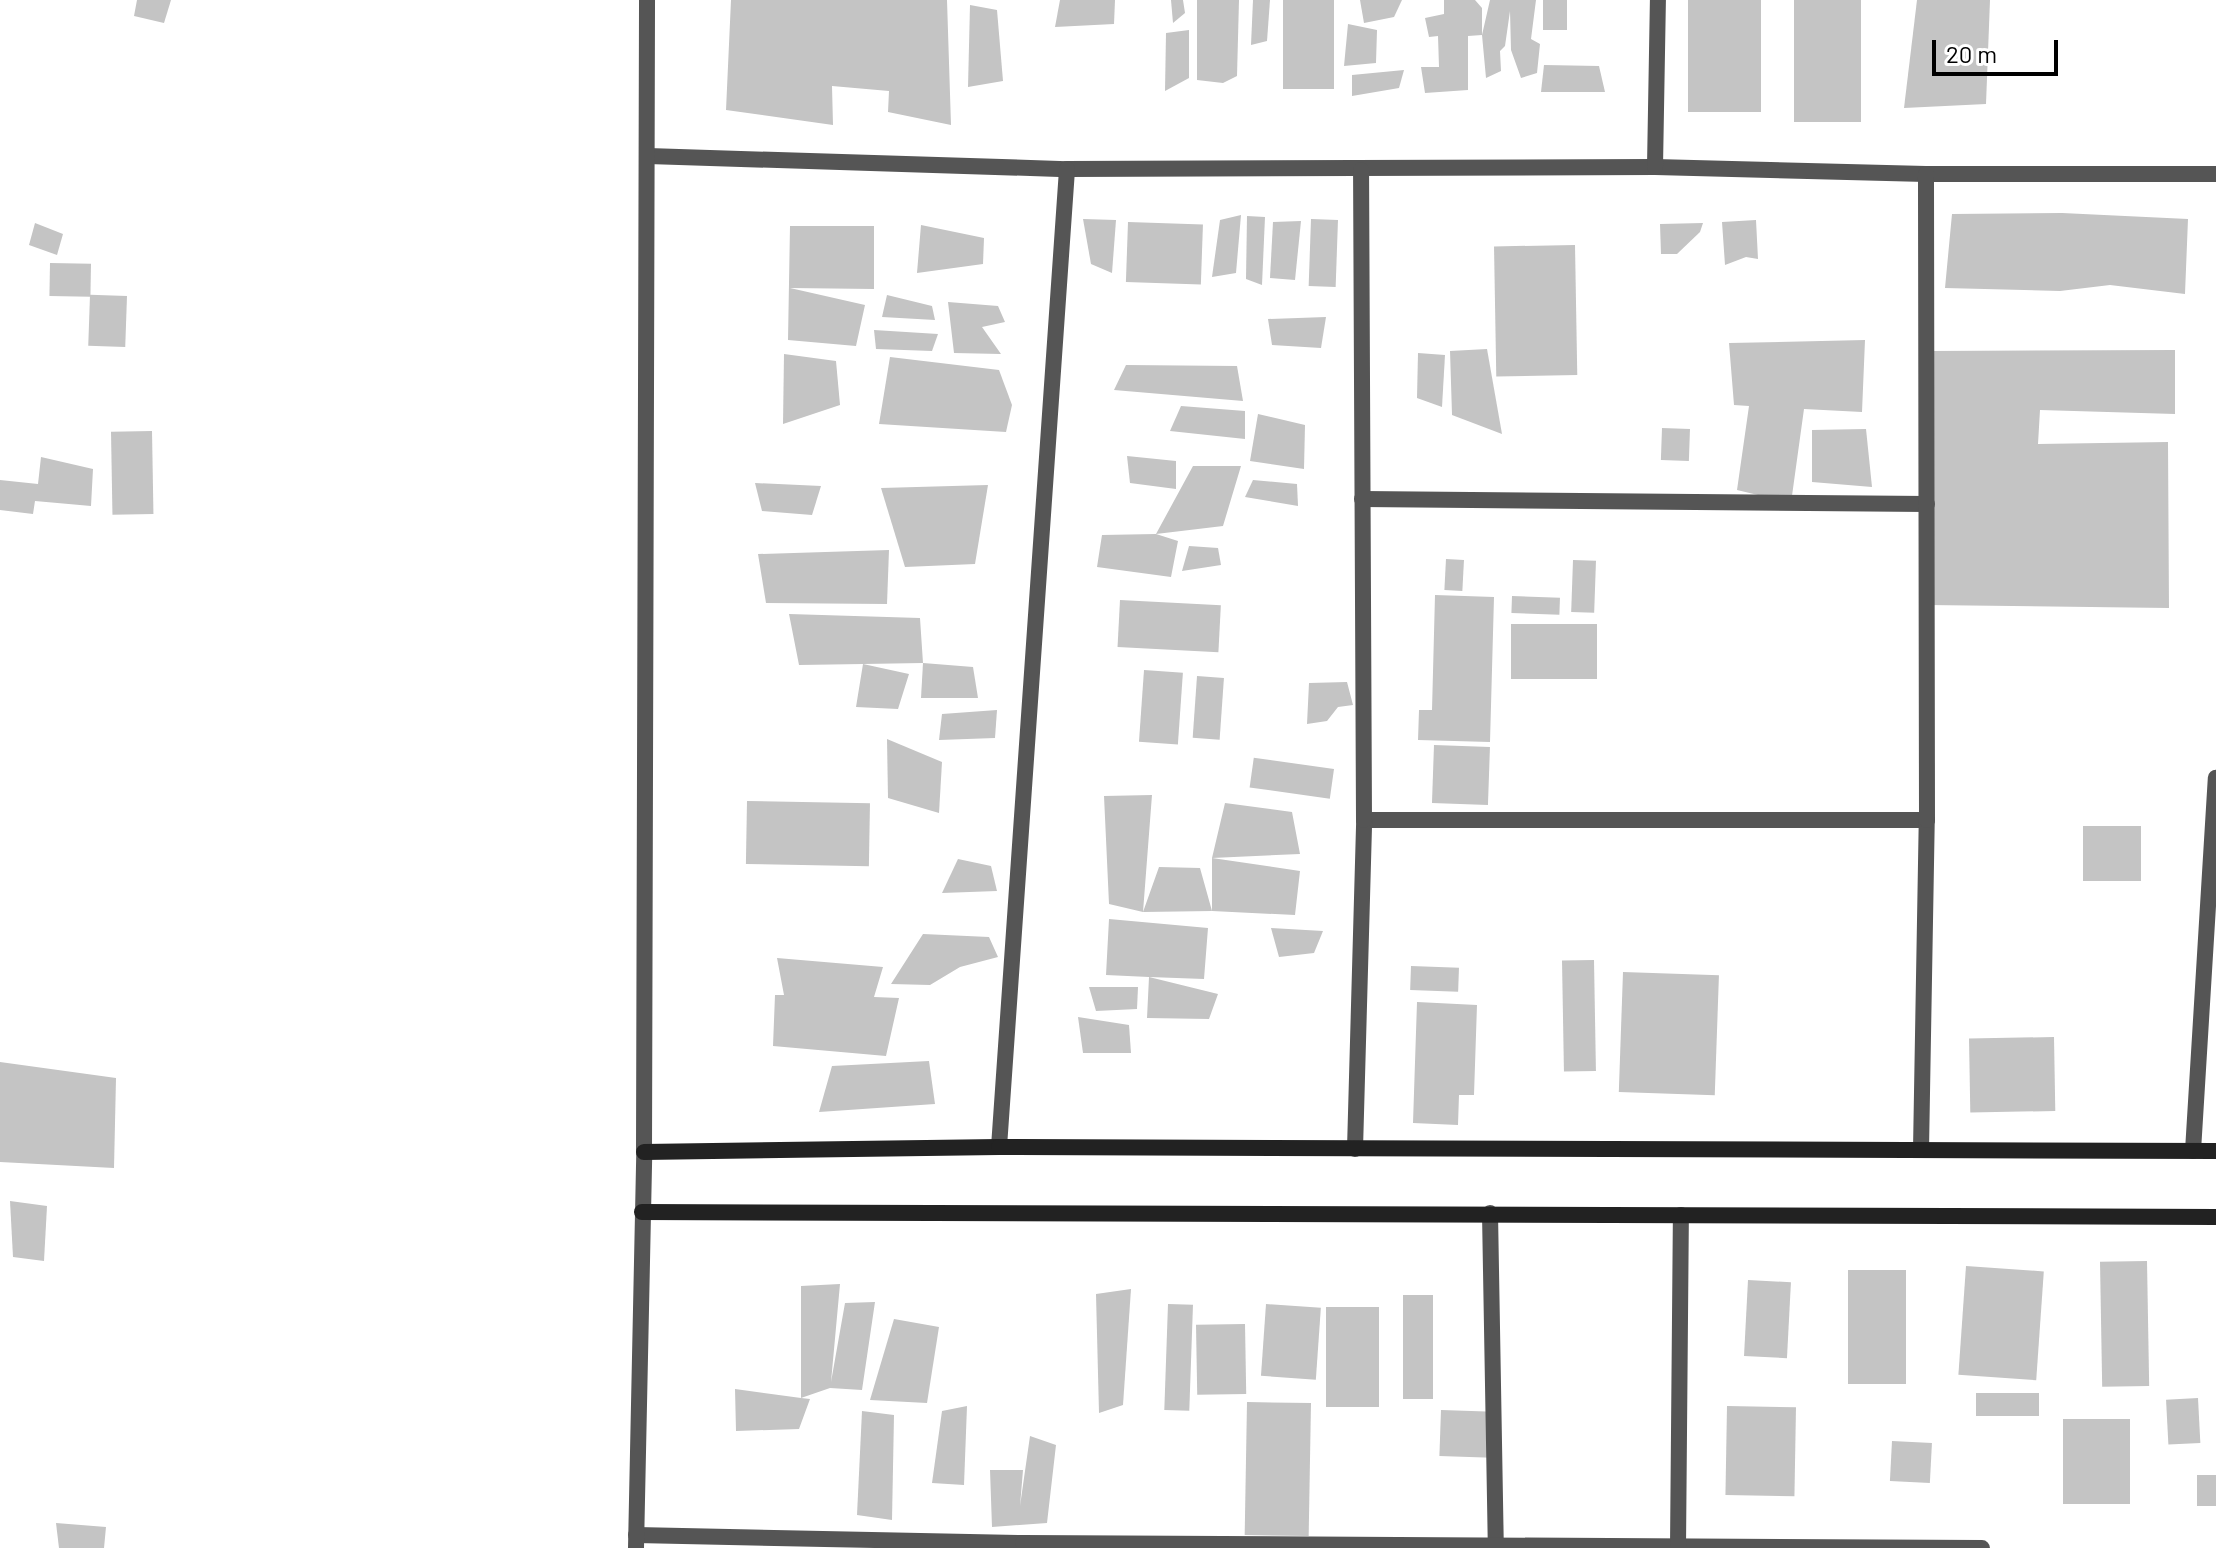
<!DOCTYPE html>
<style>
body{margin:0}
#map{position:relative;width:2216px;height:1548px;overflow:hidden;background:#fff;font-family:Barlow,sans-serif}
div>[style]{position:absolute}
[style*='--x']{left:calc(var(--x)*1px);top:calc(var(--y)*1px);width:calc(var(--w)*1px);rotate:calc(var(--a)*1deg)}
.building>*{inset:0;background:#c4c4c4;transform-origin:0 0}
.street>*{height:16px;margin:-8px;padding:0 8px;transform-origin:8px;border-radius:8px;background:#555}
.secondary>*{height:16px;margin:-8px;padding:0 8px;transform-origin:8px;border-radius:8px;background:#222}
span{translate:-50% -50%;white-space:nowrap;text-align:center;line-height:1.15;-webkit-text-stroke:6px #fff;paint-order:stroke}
.scale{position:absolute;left:1932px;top:40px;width:126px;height:36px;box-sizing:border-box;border:4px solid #000;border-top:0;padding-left:10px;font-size:24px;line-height:28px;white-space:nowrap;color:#000;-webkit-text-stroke:6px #fff;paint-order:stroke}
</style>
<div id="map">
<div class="building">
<div style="clip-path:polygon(137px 0,171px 0,164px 23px,134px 16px)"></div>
<div style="clip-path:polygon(731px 0,947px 0,951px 125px,888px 112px,889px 91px,832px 86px,833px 125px,726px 110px)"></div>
<div style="clip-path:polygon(1060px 0,1115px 0,1114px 24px,1055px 27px)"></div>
<div style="clip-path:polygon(1171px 0,1183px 0,1185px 13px,1173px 23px)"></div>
<div style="clip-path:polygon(1197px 0,1239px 0,1237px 76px,1223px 83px,1197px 80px)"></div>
<div style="clip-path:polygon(1253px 0,1270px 0,1267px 41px,1251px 45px)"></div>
<div style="left:1283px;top:0;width:51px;height:89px"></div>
<div style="clip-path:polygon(1360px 0,1402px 0,1394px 17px,1364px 23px)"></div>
<div style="clip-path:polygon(1444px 0,1475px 0,1482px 8px,1482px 35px,1490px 0,1536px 0,1531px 39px,1540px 44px,1537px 73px,1521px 78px,1511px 50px,1510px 11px,1505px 46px,1500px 51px,1501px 71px,1486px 78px,1482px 35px,1468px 36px,1468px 90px,1425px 93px,1421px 67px,1439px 67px,1438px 36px,1429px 37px,1425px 18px,1444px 14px)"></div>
<div style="left:1543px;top:0;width:24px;height:30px"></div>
<div style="left:1688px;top:0;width:73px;height:112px"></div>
<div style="left:1794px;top:0;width:67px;height:122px"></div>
<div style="clip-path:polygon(1917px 0,1990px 0,1986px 104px,1904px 108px)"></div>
<div style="clip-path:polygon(970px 5px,997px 10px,1003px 81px,968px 87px)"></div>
<div style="clip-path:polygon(1348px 24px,1377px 30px,1376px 63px,1344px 66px)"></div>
<div style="clip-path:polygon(1189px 30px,1189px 78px,1165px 91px,1166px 33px)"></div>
<div style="clip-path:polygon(1544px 65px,1599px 66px,1605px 92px,1541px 92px)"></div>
<div style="clip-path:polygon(1404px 70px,1399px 88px,1352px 96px,1352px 75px)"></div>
<div style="clip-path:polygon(2062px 213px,2188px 219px,2185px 294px,2110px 285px,2060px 291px,1945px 288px,1952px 214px)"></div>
<div style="clip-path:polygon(1241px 215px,1236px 273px,1212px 277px,1220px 220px)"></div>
<div style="clip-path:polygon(1247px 216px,1265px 217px,1262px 285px,1246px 279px)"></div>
<div style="clip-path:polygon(1083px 219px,1116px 220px,1112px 273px,1091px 264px)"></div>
<div style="left:1311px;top:219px;width:27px;height:67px;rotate:2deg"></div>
<div style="clip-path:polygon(1756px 220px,1758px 259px,1746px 257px,1725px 265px,1722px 222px)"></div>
<div style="clip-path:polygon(1301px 221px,1295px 280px,1270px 278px,1273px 222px)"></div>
<div style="left:1128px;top:222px;width:75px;height:60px;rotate:2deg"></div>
<div style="clip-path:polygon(35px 223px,63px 234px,57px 255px,29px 245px)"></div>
<div style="clip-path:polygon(1703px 223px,1700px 232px,1677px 254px,1661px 254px,1660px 224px)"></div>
<div style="clip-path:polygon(921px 225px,984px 238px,983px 264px,917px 273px)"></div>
<div style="clip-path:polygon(790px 226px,874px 226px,874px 289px,790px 288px,865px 305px,856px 346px,788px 340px)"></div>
<div style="left:1575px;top:245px;width:130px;height:81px;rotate:89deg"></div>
<div style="left:50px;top:263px;width:41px;height:33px;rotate:1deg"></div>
<div style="clip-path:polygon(887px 295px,932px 306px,935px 320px,882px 317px)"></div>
<div style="left:127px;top:296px;width:51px;height:37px;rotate:92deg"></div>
<div style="clip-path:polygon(948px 302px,998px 306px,1005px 322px,982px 327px,1001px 354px,954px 353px)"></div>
<div style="clip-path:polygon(1326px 317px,1321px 348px,1272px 345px,1268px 319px)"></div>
<div style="clip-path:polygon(874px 330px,938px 334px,932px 351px,876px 349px)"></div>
<div style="clip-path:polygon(1865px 340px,1862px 412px,1804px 409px,1791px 503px,1737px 490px,1749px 406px,1734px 405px,1729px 343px)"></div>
<div style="clip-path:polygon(1487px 349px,1502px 434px,1452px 415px,1450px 351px)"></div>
<div style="clip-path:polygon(2175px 350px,2175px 414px,2040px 410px,2038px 444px,2168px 442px,2169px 608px,1927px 605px,1932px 351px)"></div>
<div style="clip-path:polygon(1418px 353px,1445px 355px,1442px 407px,1417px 398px)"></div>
<div style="clip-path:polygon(784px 354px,836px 361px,840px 405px,783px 424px)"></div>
<div style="clip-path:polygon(890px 357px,999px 370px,1012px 405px,1006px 432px,879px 424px)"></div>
<div style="clip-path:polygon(1126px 365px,1237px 366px,1243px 401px,1114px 390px)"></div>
<div style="clip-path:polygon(1181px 406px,1245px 411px,1245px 439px,1170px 431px)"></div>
<div style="clip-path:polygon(1258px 414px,1305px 425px,1304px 469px,1250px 461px)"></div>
<div style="left:1662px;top:428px;width:28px;height:32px;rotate:2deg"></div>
<div style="clip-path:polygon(1866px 429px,1872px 487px,1812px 482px,1812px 430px)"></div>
<div style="left:152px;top:431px;width:83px;height:41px;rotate:89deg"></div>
<div style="clip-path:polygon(1127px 456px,1176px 461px,1176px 489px,1130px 483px)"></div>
<div style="clip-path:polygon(41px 457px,93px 469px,91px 506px,35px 501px,33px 514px,0 510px,0 480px,38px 484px)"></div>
<div style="clip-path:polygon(1193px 466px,1241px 466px,1223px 526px,1156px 534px,1178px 541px,1171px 577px,1097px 567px,1102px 535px,1156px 534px)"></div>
<div style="clip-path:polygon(1253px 480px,1297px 484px,1298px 506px,1245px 497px)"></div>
<div style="clip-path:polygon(755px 483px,821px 486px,812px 515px,762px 511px)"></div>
<div style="clip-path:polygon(988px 485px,975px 564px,905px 567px,881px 488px)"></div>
<div style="clip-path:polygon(1189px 546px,1218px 548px,1221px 565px,1182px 571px)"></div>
<div style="clip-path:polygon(889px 550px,887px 604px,766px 603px,758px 554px)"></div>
<div style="left:1446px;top:559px;width:18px;height:31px;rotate:3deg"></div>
<div style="left:1573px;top:560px;width:23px;height:52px;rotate:2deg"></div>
<div style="clip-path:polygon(1435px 595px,1494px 597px,1490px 742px,1418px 740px,1419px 710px,1432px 710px)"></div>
<div style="left:1512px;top:596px;width:48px;height:17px;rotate:2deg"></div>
<div style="left:1120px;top:600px;width:101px;height:47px;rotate:3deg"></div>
<div style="clip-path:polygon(789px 614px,920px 618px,923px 663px,863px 664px,909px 674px,898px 709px,856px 707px,863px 664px,799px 665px)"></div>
<div style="left:1511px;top:624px;width:86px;height:55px"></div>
<div style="clip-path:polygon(923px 663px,973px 667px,978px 698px,921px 698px)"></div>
<div style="left:1144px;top:670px;width:39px;height:72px;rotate:4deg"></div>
<div style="left:1197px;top:676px;width:27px;height:62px;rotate:4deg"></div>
<div style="clip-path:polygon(1347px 682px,1353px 705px,1338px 707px,1327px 721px,1307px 724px,1309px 683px)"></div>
<div style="clip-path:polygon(997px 710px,995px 738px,939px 740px,942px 714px)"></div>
<div style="clip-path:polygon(887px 739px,942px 762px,939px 813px,888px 798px)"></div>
<div style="left:1434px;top:745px;width:56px;height:58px;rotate:2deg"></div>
<div style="left:1334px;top:769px;width:30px;height:81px;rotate:98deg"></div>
<div style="clip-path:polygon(1152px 795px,1143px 912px,1159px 867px,1200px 868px,1212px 911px,1143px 912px,1109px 904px,1104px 796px)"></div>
<div style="left:747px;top:801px;width:123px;height:63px;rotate:1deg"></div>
<div style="clip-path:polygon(1225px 803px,1292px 812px,1300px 854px,1212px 858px,1300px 871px,1295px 915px,1212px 911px,1212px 858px)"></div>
<div style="left:2083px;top:826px;width:58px;height:55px"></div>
<div style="clip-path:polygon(958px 859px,991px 866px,997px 891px,942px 893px)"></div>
<div style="clip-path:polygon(1109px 919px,1208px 928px,1204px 979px,1149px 977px,1218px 994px,1209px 1019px,1147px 1018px,1149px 977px,1106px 975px)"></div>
<div style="clip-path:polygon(1271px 928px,1323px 931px,1314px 953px,1279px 957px)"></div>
<div style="clip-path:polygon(923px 934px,989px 937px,998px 957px,960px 967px,930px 985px,891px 984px)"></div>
<div style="clip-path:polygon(777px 958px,883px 967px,874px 997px,899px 998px,886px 1056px,773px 1046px,775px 995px,784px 995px)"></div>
<div style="left:1594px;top:960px;width:111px;height:32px;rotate:89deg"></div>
<div style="left:1411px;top:966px;width:48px;height:24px;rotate:2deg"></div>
<div style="left:1623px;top:972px;width:96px;height:120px;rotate:2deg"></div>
<div style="clip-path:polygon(1089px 987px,1138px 987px,1137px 1009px,1096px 1011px)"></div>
<div style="clip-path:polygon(1417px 1002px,1477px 1005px,1474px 1095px,1459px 1095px,1458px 1125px,1413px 1123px)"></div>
<div style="clip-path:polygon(1078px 1017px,1129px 1025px,1131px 1053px,1083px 1053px)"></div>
<div style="left:2054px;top:1037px;width:74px;height:85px;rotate:89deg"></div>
<div style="clip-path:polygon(929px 1061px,935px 1104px,819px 1112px,832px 1066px)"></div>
<div style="clip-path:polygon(0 1062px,116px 1078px,114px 1168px,0 1162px)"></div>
<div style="clip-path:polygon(10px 1201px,47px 1206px,44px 1261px,13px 1257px)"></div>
<div style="left:2147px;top:1261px;width:125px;height:47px;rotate:89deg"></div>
<div style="left:1966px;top:1266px;width:78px;height:109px;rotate:4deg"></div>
<div style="left:1848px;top:1270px;width:58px;height:114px"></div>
<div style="left:1748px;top:1280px;width:43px;height:76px;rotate:3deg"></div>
<div style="clip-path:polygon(840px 1284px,831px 1382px,845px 1303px,875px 1302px,862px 1390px,830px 1388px,801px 1398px,801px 1286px)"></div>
<div style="clip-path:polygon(1131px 1289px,1123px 1405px,1099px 1413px,1096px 1294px)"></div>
<div style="left:1403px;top:1295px;width:30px;height:104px"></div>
<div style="left:1168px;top:1304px;width:25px;height:106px;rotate:2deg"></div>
<div style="left:1266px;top:1304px;width:55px;height:72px;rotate:4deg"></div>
<div style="left:1326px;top:1307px;width:53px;height:100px"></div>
<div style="clip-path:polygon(894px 1319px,939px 1327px,927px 1403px,870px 1400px)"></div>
<div style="left:1245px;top:1324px;width:70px;height:49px;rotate:89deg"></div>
<div style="clip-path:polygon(735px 1389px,801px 1398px,810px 1399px,799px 1429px,736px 1431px)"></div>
<div style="left:2039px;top:1393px;width:23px;height:63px;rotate:90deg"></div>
<div style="left:2198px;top:1398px;width:45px;height:32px;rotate:87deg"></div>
<div style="left:1247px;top:1402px;width:64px;height:133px;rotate:1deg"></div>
<div style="clip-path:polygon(967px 1406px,964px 1485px,932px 1483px,942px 1411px)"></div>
<div style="left:1727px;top:1406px;width:69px;height:89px;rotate:1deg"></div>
<div style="left:1441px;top:1410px;width:60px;height:46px;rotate:2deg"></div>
<div style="clip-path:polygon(862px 1411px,894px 1415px,892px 1520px,857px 1515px)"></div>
<div style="left:2063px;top:1419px;width:67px;height:85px"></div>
<div style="clip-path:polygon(1030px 1436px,1056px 1445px,1047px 1523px,992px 1527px,990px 1470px,1023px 1470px,1020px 1506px)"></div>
<div style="left:1892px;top:1441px;width:40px;height:40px;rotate:3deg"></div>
<div style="left:2197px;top:1475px;width:19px;height:31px"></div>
<div style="clip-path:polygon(56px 1523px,106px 1527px,104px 1548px,59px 1548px)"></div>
</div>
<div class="street">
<div style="--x:648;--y:156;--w:419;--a:1.8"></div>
<div style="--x:1067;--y:169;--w:588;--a:-0.19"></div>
<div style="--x:1655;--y:167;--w:271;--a:1.5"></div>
<div style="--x:1926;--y:174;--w:290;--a:0"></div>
<div style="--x:1655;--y:167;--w:167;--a:-89"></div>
<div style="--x:1362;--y:499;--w:565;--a:0.51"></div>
<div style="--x:1364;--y:820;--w:563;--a:0"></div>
<div style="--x:999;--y:1147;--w:980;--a:-86.02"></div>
<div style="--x:1355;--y:1149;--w:329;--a:-88.4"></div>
<div style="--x:1364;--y:820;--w:650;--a:-90.26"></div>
<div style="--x:1921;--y:1150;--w:330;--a:-89"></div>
<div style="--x:1927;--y:820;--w:646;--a:-90.09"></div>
<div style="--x:2193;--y:1151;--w:374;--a:-86.5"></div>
<div style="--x:1490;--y:1213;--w:333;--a:89"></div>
<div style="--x:636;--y:1535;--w:387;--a:1.2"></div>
<div style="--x:1023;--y:1543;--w:959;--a:0.3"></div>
<div style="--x:1678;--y:1547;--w:332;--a:-89.5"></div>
<div style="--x:636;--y:1548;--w:396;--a:-88.8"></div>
<div style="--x:644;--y:1152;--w:1152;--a:-89.85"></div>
</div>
<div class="secondary">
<div style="--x:644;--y:1152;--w:355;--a:-0.8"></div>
<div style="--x:999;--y:1147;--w:1217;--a:0.19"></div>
<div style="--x:642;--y:1212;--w:1574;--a:0.18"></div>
</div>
<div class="scale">20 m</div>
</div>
